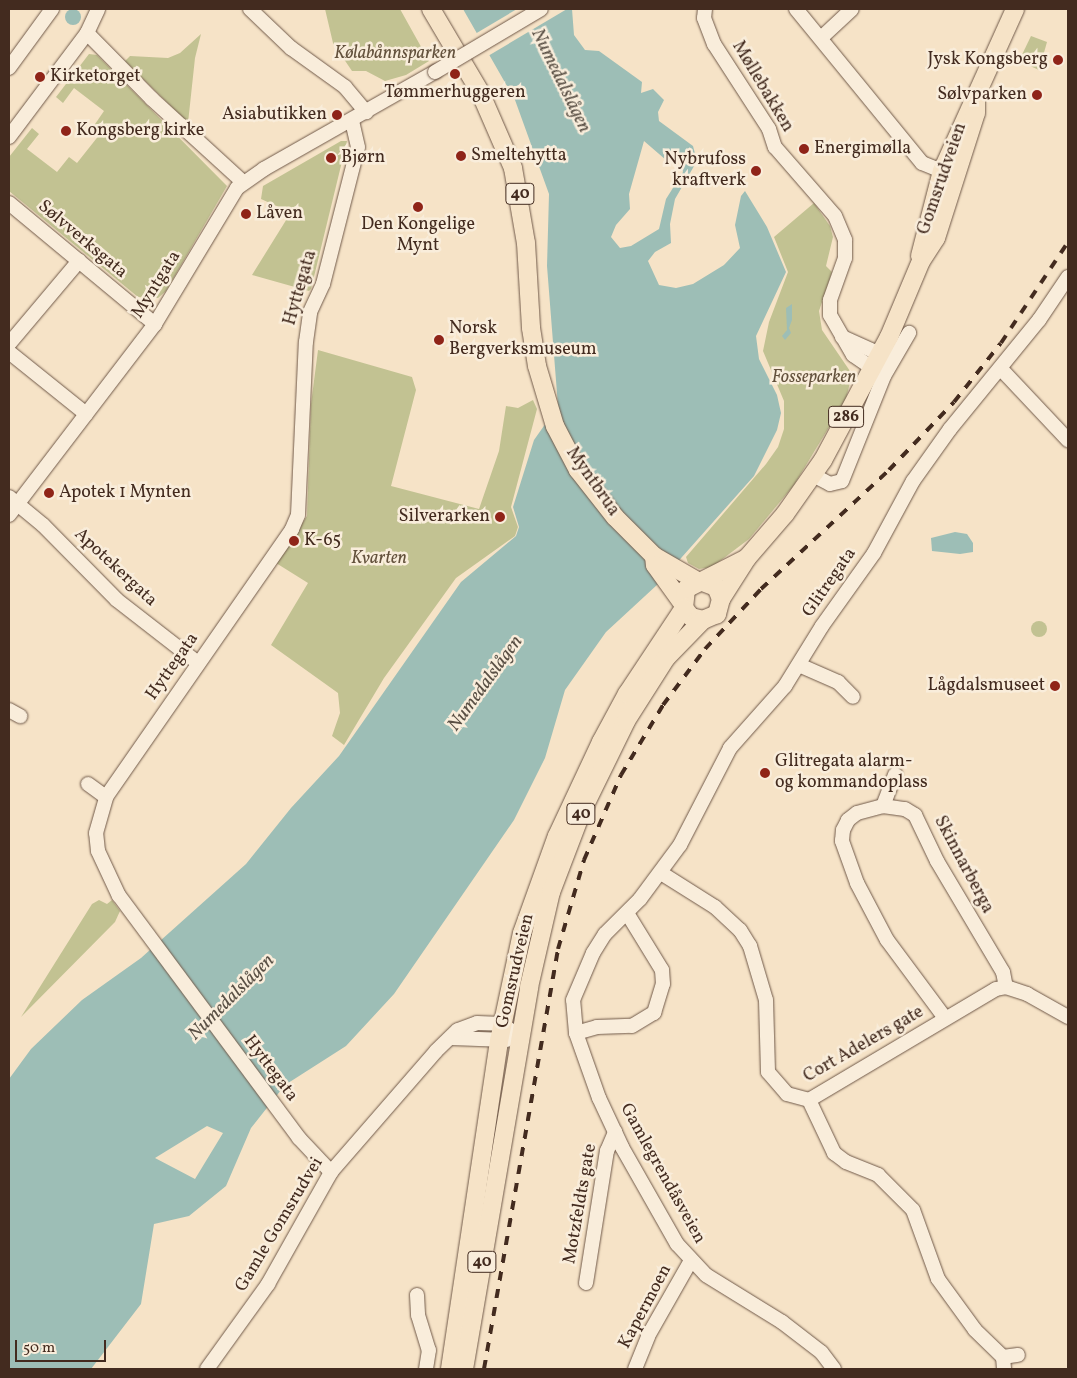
<!DOCTYPE html>
<meta charset="utf-8">
<style>
body{margin:0}
#map{position:relative;width:1077px;height:1378px;overflow:hidden;background:#f6e3c7;font-family:Vollkorn,serif}
div>[style]{position:absolute}
[style*='--x']{left:calc(var(--x)*1px);top:calc(var(--y)*1px);width:calc(var(--w)*1px);rotate:calc(var(--a)*1deg)}
.green>*{inset:0;background:#c2c292}
.round{border-radius:50%}
.water>*{inset:0;background:#9dbeb6}
.pier>*{inset:0;background:#f6e3c7}
.roads{filter:drop-shadow(0 0 1px #705949) drop-shadow(0 0 1px #705949)}
.minor>*{height:14px;margin:-7px;padding:0 7px;transform-origin:7px;border-radius:7px;background:#f9eddb}
.major>*{height:18px;margin:-9px;padding:0 9px;transform-origin:9px;border-radius:9px;background:#f6e3c7}
.rail>*{height:4px;margin-top:-2px;transform-origin:0;background:repeating-linear-gradient(90deg,#432b1f 0 9px,transparent 0 18px)}
.bridges{filter:drop-shadow(0 0 1px #705949) drop-shadow(0 0 1px #705949)}
.minor-bridge>*{height:14px;margin:-7px;padding:0 7px;transform-origin:7px;border-radius:7px;background:#f9eddb}
.dots>*{width:14px;height:14px;translate:-50% -50%;box-sizing:border-box;border:2px solid #f9eddb;border-radius:50%}
span{translate:-50% -50%;white-space:nowrap;text-align:center;line-height:1.15;-webkit-text-stroke:5px #f9eddb;paint-order:stroke}
.shield-label span{padding:1px 4px;background:#f9eddb;border:1px solid;border-radius:4px;-webkit-text-stroke-width:0}
.shield-label{font-size:16px;color:#432b1f;font-weight:700}
.park-label{font-size:18px;color:#63513c;font-style:italic}
.poi-label{font-size:18px;color:#432b1f}
.right{translate:-100% -50%;text-align:right}
.left{translate:0 -50%;text-align:left}
.street-label{font-size:18px;color:#432b1f}
.water-label{font-size:19px;color:#5a5045;font-style:italic}
.frame{position:absolute;inset:0;border:10px solid #432b1f;pointer-events:none}
.scale{position:absolute;left:15px;top:1340px;width:91px;height:22px;box-sizing:border-box;border:2px solid #432b1f;border-top:0;padding-left:6px;font-size:15px;line-height:18px;white-space:nowrap;color:#432b1f;-webkit-text-stroke:4px #f9eddb;paint-order:stroke}
</style>
<div id="map">
<div class="green">
<div style="clip-path:polygon(325px 9px,400px 9px,429px 61px,406px 75px,385px 81px,366px 71px,352px 71px,333px 43px)"></div>
<div style="clip-path:polygon(201px 34px,195px 58px,188px 123px,125px 61px,130px 56px,168px 58px,180px 53px)"></div>
<div style="clip-path:polygon(1031px 36px,1047px 42px,1039px 70px,1019px 61px)"></div>
<div style="clip-path:polygon(89px 54px,97px 55px,227px 186px,166px 291px,158px 298px,138px 297px,9px 191px,9px 157px,32px 128px,39px 134px,27px 149px,57px 172px,69px 157px,77px 163px,100px 134px,93px 127px,104px 111px,74px 88px,63px 103px,56px 97px)"></div>
<div style="clip-path:polygon(341px 141px,347px 141px,311px 289px,309px 291px,252px 275px,288px 217px,281px 208px,261px 199px,263px 186px)"></div>
<div style="clip-path:polygon(814px 203px,830px 226px,833px 237px,826px 266px,832px 272px,819px 311px,822px 330px,852px 374px,846px 399px,794px 485px,749px 539px,712px 567px,699px 569px,688px 563px,686px 557px,766px 464px,778px 447px,784px 429px,784px 401px,763px 351px,769px 322px,788px 272px,774px 237px)"></div>
<div style="clip-path:polygon(318px 350px,412px 377px,416px 390px,391px 486px,479px 509px,499px 451px,506px 406px,518px 408px,533px 400px,537px 409px,511px 507px,518px 527px,515px 536px,456px 578px,384px 678px,344px 745px,332px 736px,340px 713px,338px 693px,271px 645px,308px 583px,276px 563px,307px 516px,311px 404px)"></div>
<div class="round" style="left:1031px;top:621px;width:16px;height:16px"></div>
<div style="clip-path:polygon(99px 900px,107px 904px,112px 900px,120px 911px,115px 922px,21px 1017px,92px 904px)"></div>
</div>
<div class="water">
<div style="clip-path:polygon(evenodd,463px 9px,572px 9px,574px 35px,585px 50px,599px 51px,642px 82px,641px 93px,653px 89px,664px 100px,658px 112px,659px 121px,693px 146px,697px 161px,675px 199px,670px 224px,671px 243px,655px 252px,648px 261px,659px 285px,676px 288px,693px 284px,724px 265px,740px 248px,735px 225px,741px 196px,745px 191px,767px 227px,786px 272px,756px 336px,759px 359px,777px 395px,781px 413px,777px 430px,754px 476px,658px 584px,606px 632px,565px 690px,545px 758px,514px 820px,394px 994px,346px 1046px,285px 1085px,251px 1128px,226px 1186px,189px 1216px,154px 1224px,141px 1304px,91px 1369px,9px 1369px,9px 1079px,31px 1049px,82px 1000px,141px 958px,246px 864px,291px 808px,339px 756px,461px 582px,516px 536px,519px 527px,513px 507px,534px 440px,558px 406px,547px 266px,549px 194px,515px 100px,463px 9px,644px 141px,666px 160px,674px 156px,680px 159px,683px 172px,666px 199px,659px 229px,631px 246px,620px 248px,611px 237px,616px 225px,630px 209px,629px 194px,644px 141px,463px 9px,207px 1126px,223px 1133px,195px 1179px,155px 1158px,207px 1126px)"></div>
<div class="round" style="left:65px;top:9px;width:16px;height:16px"></div>
<div style="clip-path:polygon(792px 304px,792px 320px,789px 328px,791px 333px,785px 340px,782px 336px,787px 330px,786px 308px)"></div>
<div style="clip-path:polygon(955px 532px,967px 534px,973px 543px,973px 552px,960px 554px,932px 551px,931px 538px)"></div>
</div>
<div class="pier">
<div style="clip-path:polygon(517px 9px,567px 9px,488px 56px,475px 34px)"></div>
</div>
<div class="roads">
<div class="minor">
<div style="--x:250;--y:9;--w:57;--a:43.6"></div>
<div style="--x:291;--y:48;--w:67;--a:35.8"></div>
<div style="--x:345;--y:87;--w:33;--a:50"></div>
<div style="--x:705;--y:9;--w:9;--a:96"></div>
<div style="--x:704;--y:18;--w:28;--a:69"></div>
<div style="--x:714;--y:44;--w:101;--a:57.1"></div>
<div style="--x:769;--y:129;--w:19;--a:72"></div>
<div style="--x:775;--y:147;--w:91;--a:49"></div>
<div style="--x:835;--y:216;--w:26;--a:67"></div>
<div style="--x:845;--y:240;--w:18;--a:90"></div>
<div style="--x:845;--y:258;--w:45;--a:109.7"></div>
<div style="--x:830;--y:300;--w:15;--a:90"></div>
<div style="--x:830;--y:315;--w:46;--a:60.1"></div>
<div style="--x:853;--y:355;--w:23;--a:34"></div>
<div style="--x:796;--y:9;--w:199;--a:50.7"></div>
<div style="--x:922;--y:163;--w:22;--a:22"></div>
<div style="--x:87;--y:33;--w:93;--a:45.4"></div>
<div style="--x:152;--y:99;--w:123;--a:42.4"></div>
<div style="--x:821;--y:38;--w:42;--a:-43.1"></div>
<div style="--x:9;--y:68;--w:73;--a:-53.9"></div>
<div style="--x:9;--y:137;--w:130;--a:-53.1"></div>
<div style="--x:87;--y:33;--w:26;--a:-65"></div>
<div style="--x:9;--y:203;--w:190;--a:39.7"></div>
<div style="--x:842;--y:337;--w:42;--a:24.1"></div>
<div style="--x:9;--y:344;--w:109;--a:-49.9"></div>
<div style="--x:9;--y:352;--w:99;--a:38.8"></div>
<div style="--x:1001;--y:369;--w:98;--a:46.7"></div>
<div style="--x:813;--y:475;--w:19;--a:28"></div>
<div style="--x:830;--y:484;--w:12;--a:-14"></div>
<div style="--x:842;--y:481;--w:113;--a:-68.2"></div>
<div style="--x:884;--y:376;--w:50;--a:-59.8"></div>
<div style="--x:9;--y:497;--w:44;--a:39.5"></div>
<div style="--x:43;--y:525;--w:105;--a:45.4"></div>
<div style="--x:117;--y:600;--w:103;--a:37.9"></div>
<div style="--x:9;--y:515;--w:240;--a:-52.6"></div>
<div style="--x:155;--y:324;--w:159;--a:-58.9"></div>
<div style="--x:237;--y:188;--w:33;--a:-35"></div>
<div style="--x:264;--y:169;--w:197;--a:-29.6"></div>
<div style="--x:799;--y:665;--w:43;--a:23.6"></div>
<div style="--x:838;--y:682;--w:21;--a:45"></div>
<div style="--x:9;--y:710;--w:13;--a:29"></div>
<div style="--x:88;--y:784;--w:22;--a:36"></div>
<div style="--x:883;--y:806;--w:34;--a:-69"></div>
<div style="--x:661;--y:873;--w:64;--a:32.2"></div>
<div style="--x:715;--y:907;--w:34;--a:43"></div>
<div style="--x:740;--y:930;--w:19;--a:58"></div>
<div style="--x:750;--y:946;--w:56;--a:73.5"></div>
<div style="--x:766;--y:1000;--w:72;--a:88.4"></div>
<div style="--x:768;--y:1072;--w:29;--a:49"></div>
<div style="--x:787;--y:1094;--w:23;--a:15"></div>
<div style="--x:809;--y:1100;--w:217;--a:-30.7"></div>
<div style="--x:996;--y:989;--w:10;--a:-11"></div>
<div style="--x:1006;--y:987;--w:22;--a:18"></div>
<div style="--x:1027;--y:994;--w:47;--a:29.3"></div>
<div style="--x:945;--y:1018;--w:97;--a:-126.6"></div>
<div style="--x:887;--y:940;--w:64;--a:-117.8"></div>
<div style="--x:857;--y:883;--w:45;--a:-109.7"></div>
<div style="--x:842;--y:841;--w:11;--a:-85"></div>
<div style="--x:843;--y:830;--w:11;--a:-63"></div>
<div style="--x:848;--y:820;--w:11;--a:-38"></div>
<div style="--x:857;--y:813;--w:27;--a:-15"></div>
<div style="--x:883;--y:806;--w:22;--a:8"></div>
<div style="--x:905;--y:809;--w:12;--a:31"></div>
<div style="--x:915;--y:815;--w:51;--a:64.4"></div>
<div style="--x:937;--y:861;--w:129;--a:59.3"></div>
<div style="--x:1003;--y:972;--w:15;--a:79"></div>
<div style="--x:576;--y:1033;--w:22;--a:-16"></div>
<div style="--x:597;--y:1027;--w:35;--a:-2"></div>
<div style="--x:632;--y:1026;--w:26;--a:-31"></div>
<div style="--x:654;--y:1013;--w:30;--a:-73"></div>
<div style="--x:663;--y:984;--w:14;--a:-94"></div>
<div style="--x:662;--y:970;--w:67;--a:-121.6"></div>
<div style="--x:451;--y:1038;--w:56;--a:2"></div>
<div style="--x:809;--y:1100;--w:59;--a:64.7"></div>
<div style="--x:834;--y:1153;--w:15;--a:37"></div>
<div style="--x:846;--y:1162;--w:35;--a:22"></div>
<div style="--x:878;--y:1175;--w:49;--a:45"></div>
<div style="--x:913;--y:1210;--w:73;--a:70.1"></div>
<div style="--x:938;--y:1279;--w:63;--a:54"></div>
<div style="--x:975;--y:1330;--w:39;--a:44"></div>
<div style="--x:1003;--y:1357;--w:12;--a:85"></div>
<div style="--x:331;--y:1172;--w:47;--a:-133.3"></div>
<div style="--x:299;--y:1138;--w:302;--a:-126.6"></div>
<div style="--x:119;--y:896;--w:50;--a:-115"></div>
<div style="--x:98;--y:851;--w:18;--a:-96"></div>
<div style="--x:96;--y:833;--w:37;--a:-74"></div>
<div style="--x:106;--y:797;--w:326;--a:-55.2"></div>
<div style="--x:292;--y:529;--w:15;--a:-67"></div>
<div style="--x:298;--y:515;--w:173;--a:-87.4"></div>
<div style="--x:306;--y:342;--w:30;--a:-82"></div>
<div style="--x:310;--y:312;--w:31;--a:-65"></div>
<div style="--x:323;--y:284;--w:141;--a:-75.7"></div>
<div style="--x:358;--y:147;--w:27;--a:-103"></div>
<div style="--x:586;--y:1283;--w:134;--a:-81"></div>
<div style="--x:607;--y:1151;--w:21;--a:-67"></div>
<div style="--x:417;--y:1295;--w:20;--a:87"></div>
<div style="--x:418;--y:1315;--w:37;--a:73"></div>
<div style="--x:429;--y:1350;--w:19;--a:99"></div>
<div style="--x:1003;--y:1357;--w:15;--a:-8"></div>
<div style="--x:207;--y:1369;--w:105;--a:-54.3"></div>
<div style="--x:268;--y:1284;--w:129;--a:-60.6"></div>
<div style="--x:331;--y:1172;--w:160;--a:-49"></div>
<div style="--x:436;--y:1051;--w:30;--a:-44"></div>
<div style="--x:458;--y:1030;--w:20;--a:-20"></div>
<div style="--x:477;--y:1023;--w:25;--a:2"></div>
<div style="--x:502;--y:1024;--w:22;--a:36"></div>
<div style="--x:635;--y:1369;--w:35;--a:-68"></div>
<div style="--x:648;--y:1336;--w:85;--a:-60.4"></div>
<div style="--x:834;--y:1369;--w:21;--a:-127"></div>
<div style="--x:821;--y:1352;--w:49;--a:-142.4"></div>
<div style="--x:782;--y:1322;--w:89;--a:-148.3"></div>
<div style="--x:706;--y:1275;--w:42;--a:-133.1"></div>
<div style="--x:677;--y:1244;--w:112;--a:-119.6"></div>
<div style="--x:622;--y:1147;--w:54;--a:-115.1"></div>
<div style="--x:599;--y:1098;--w:69;--a:-109.5"></div>
<div style="--x:576;--y:1033;--w:33;--a:-95"></div>
<div style="--x:573;--y:1000;--w:51;--a:-66.9"></div>
<div style="--x:593;--y:953;--w:22;--a:-58"></div>
<div style="--x:605;--y:934;--w:49;--a:-45"></div>
<div style="--x:640;--y:899;--w:67;--a:-53.5"></div>
<div style="--x:680;--y:845;--w:109;--a:-62.7"></div>
<div style="--x:730;--y:748;--w:83;--a:-48.4"></div>
<div style="--x:785;--y:686;--w:70;--a:-58.3"></div>
<div style="--x:822;--y:626;--w:90;--a:-54.5"></div>
<div style="--x:874;--y:553;--w:82;--a:-61.6"></div>
<div style="--x:913;--y:481;--w:64;--a:-54.6"></div>
<div style="--x:950;--y:429;--w:141;--a:-50.8"></div>
<div style="--x:1039;--y:320;--w:52;--a:-56"></div>
</div>
<div class="major">
<div style="--x:431;--y:9;--w:96;--a:59.4"></div>
<div style="--x:480;--y:92;--w:83;--a:66.5"></div>
<div style="--x:513;--y:168;--w:76;--a:80.2"></div>
<div style="--x:526;--y:243;--w:85;--a:86.6"></div>
<div style="--x:531;--y:328;--w:38;--a:81"></div>
<div style="--x:537;--y:366;--w:63;--a:73.3"></div>
<div style="--x:555;--y:426;--w:50;--a:62.4"></div>
<div style="--x:578;--y:470;--w:60;--a:51.8"></div>
<div style="--x:615;--y:517;--w:55;--a:45"></div>
<div style="--x:654;--y:556;--w:52;--a:30"></div>
<div style="--x:920;--y:256;--w:88;--a:-75.5"></div>
<div style="--x:942;--y:171;--w:178;--a:-65.7"></div>
<div style="--x:654;--y:556;--w:9;--a:84"></div>
<div style="--x:655;--y:565;--w:48;--a:54.3"></div>
<div style="--x:703;--y:582;--w:14;--a:21"></div>
<div style="--x:716;--y:587;--w:13;--a:67"></div>
<div style="--x:721;--y:599;--w:16;--a:105"></div>
<div style="--x:717;--y:614;--w:15;--a:157"></div>
<div style="--x:703;--y:620;--w:12;--a:-166"></div>
<div style="--x:691;--y:617;--w:11;--a:-128"></div>
<div style="--x:684;--y:608;--w:19;--a:-84"></div>
<div style="--x:686;--y:589;--w:68;--a:-26.9"></div>
<div style="--x:721;--y:599;--w:49;--a:-57.6"></div>
<div style="--x:747;--y:558;--w:58;--a:-49.2"></div>
<div style="--x:785;--y:514;--w:66;--a:-54.9"></div>
<div style="--x:823;--y:460;--w:140;--a:-61.8"></div>
<div style="--x:889;--y:337;--w:82;--a:-67.2"></div>
<div style="--x:921;--y:261;--w:27;--a:-57"></div>
<div style="--x:936;--y:238;--w:131;--a:-72.3"></div>
<div style="--x:976;--y:113;--w:13;--a:-90"></div>
<div style="--x:450;--y:1369;--w:332;--a:-81.5"></div>
<div style="--x:499;--y:1041;--w:110;--a:-78"></div>
<div style="--x:522;--y:933;--w:103;--a:-70.2"></div>
<div style="--x:557;--y:836;--w:104;--a:-64.9"></div>
<div style="--x:601;--y:742;--w:55;--a:-61.6"></div>
<div style="--x:627;--y:694;--w:103;--a:-56.5"></div>
<div style="--x:464;--y:1369;--w:387;--a:-80.3"></div>
<div style="--x:529;--y:987;--w:98;--a:-77"></div>
<div style="--x:551;--y:892;--w:87;--a:-69.1"></div>
<div style="--x:582;--y:811;--w:100;--a:-63.9"></div>
<div style="--x:626;--y:721;--w:75;--a:-57.6"></div>
<div style="--x:666;--y:658;--w:53;--a:-45.8"></div>
</div>
</div>
<div class="rail">
<div style="--x:484;--y:1369;--w:426;--a:-80"></div>
<div style="--x:558;--y:949;--w:93;--a:-73.7"></div>
<div style="--x:584;--y:860;--w:93;--a:-66.5"></div>
<div style="--x:621;--y:775;--w:82;--a:-59"></div>
<div style="--x:663;--y:705;--w:70;--a:-53.1"></div>
<div style="--x:705;--y:649;--w:82;--a:-47"></div>
<div style="--x:761;--y:589;--w:175;--a:-42.9"></div>
<div style="--x:889;--y:470;--w:94;--a:-46.3"></div>
<div style="--x:954;--y:402;--w:75;--a:-51.5"></div>
<div style="--x:1001;--y:343;--w:121;--a:-56.4"></div>
</div>
<div class="bridges">
<div class="minor-bridge">
<div style="--x:435;--y:72;--w:123;--a:-30.7"></div>
</div>
</div>
<div class="dots">
<div style="left:1058px;top:60px;background:#8f2418"></div>
<div style="left:455px;top:74px;background:#8f2418"></div>
<div style="left:40px;top:77px;background:#8f2418"></div>
<div style="left:1037px;top:95px;background:#8f2418"></div>
<div style="left:337px;top:115px;background:#8f2418"></div>
<div style="left:66px;top:131px;background:#8f2418"></div>
<div style="left:804px;top:149px;background:#8f2418"></div>
<div style="left:461px;top:156px;background:#8f2418"></div>
<div style="left:331px;top:158px;background:#8f2418"></div>
<div style="left:756px;top:171px;background:#8f2418"></div>
<div style="left:418px;top:207px;background:#8f2418"></div>
<div style="left:246px;top:214px;background:#8f2418"></div>
<div style="left:439px;top:340px;background:#8f2418"></div>
<div style="left:49px;top:493px;background:#8f2418"></div>
<div style="left:500px;top:517px;background:#8f2418"></div>
<div style="left:294px;top:541px;background:#8f2418"></div>
<div style="left:1055px;top:686px;background:#8f2418"></div>
<div style="left:765px;top:773px;background:#8f2418"></div>
</div>
<div class="shield-label">
<span style="left:520px;top:194px">40</span>
<span style="left:846px;top:417px">286</span>
<span style="left:581px;top:814px">40</span>
<span style="left:482px;top:1262px">40</span>
</div>
<div class="park-label">
<span style="left:395px;top:54px">Kølabånnsparken</span>
<span style="left:814px;top:378px">Fosseparken</span>
<span style="left:379px;top:559px">Kvarten</span>
</div>
<div class="poi-label">
<span class="right" style="left:1048px;top:60px">Jysk Kongsberg</span>
<span class="left" style="left:50px;top:77px">Kirketorget</span>
<span style="left:455px;top:93px">Tømmerhuggeren</span>
<span class="right" style="left:1027px;top:95px">Sølvparken</span>
<span class="right" style="left:327px;top:115px">Asiabutikken</span>
<span class="left" style="left:76px;top:131px">Kongsberg kirke</span>
<span class="left" style="left:814px;top:149px">Energimølla</span>
<span class="left" style="left:471px;top:156px">Smeltehytta</span>
<span class="left" style="left:341px;top:158px">Bjørn</span>
<span class="right" style="left:746px;top:171px">Nybrufoss<br>kraftverk</span>
<span class="left" style="left:256px;top:214px">Låven</span>
<span style="left:418px;top:236px">Den Kongelige<br>Mynt</span>
<span class="left" style="left:449px;top:340px">Norsk<br>Bergverksmuseum</span>
<span class="left" style="left:59px;top:493px">Apotek 1 Mynten</span>
<span class="right" style="left:490px;top:517px">Silverarken</span>
<span class="left" style="left:304px;top:541px">K-65</span>
<span class="right" style="left:1045px;top:686px">Lågdalsmuseet</span>
<span class="left" style="left:775px;top:773px">Glitregata alarm-<br>og kommandoplass</span>
</div>
<div class="street-label">
<span style="left:762px;top:87px;rotate:59deg">Møllebakken</span>
<span style="left:943px;top:179px;rotate:-71deg">Gomsrudveien</span>
<span style="left:82px;top:240px;rotate:40deg">Sølvverksgata</span>
<span style="left:157px;top:285px;rotate:-58deg">Myntgata</span>
<span style="left:301px;top:288px;rotate:-74deg">Hyttegata</span>
<span style="left:592px;top:482px;rotate:55deg">Myntbrua</span>
<span style="left:115px;top:568px;rotate:43deg">Apotekergata</span>
<span style="left:830px;top:583px;rotate:-55deg">Glitregata</span>
<span style="left:173px;top:667px;rotate:-55deg">Hyttegata</span>
<span style="left:963px;top:865px;rotate:62deg">Skinnarberga</span>
<span style="left:516px;top:971px;rotate:-77deg">Gomsrudveien</span>
<span style="left:864px;top:1045px;rotate:-30deg">Cort Adelers gate</span>
<span style="left:270px;top:1069px;rotate:53deg">Hyttegata</span>
<span style="left:662px;top:1174px;rotate:61deg">Gamlegrendåsveien</span>
<span style="left:581px;top:1204px;rotate:-80deg">Motzfeldts gate</span>
<span style="left:280px;top:1225px;rotate:-59deg">Gamle Gomsrudvei</span>
<span style="left:646px;top:1307px;rotate:-62deg">Kapermoen</span>
</div>
<div class="water-label">
<span style="left:560px;top:81px;rotate:64deg">Numedalslågen</span>
<span style="left:486px;top:684px;rotate:-54deg">Numedalslågen</span>
<span style="left:232px;top:998px;rotate:-45deg">Numedalslågen</span>
</div>
<div class="frame"></div>
<div class="scale">50 m</div>
</div>
